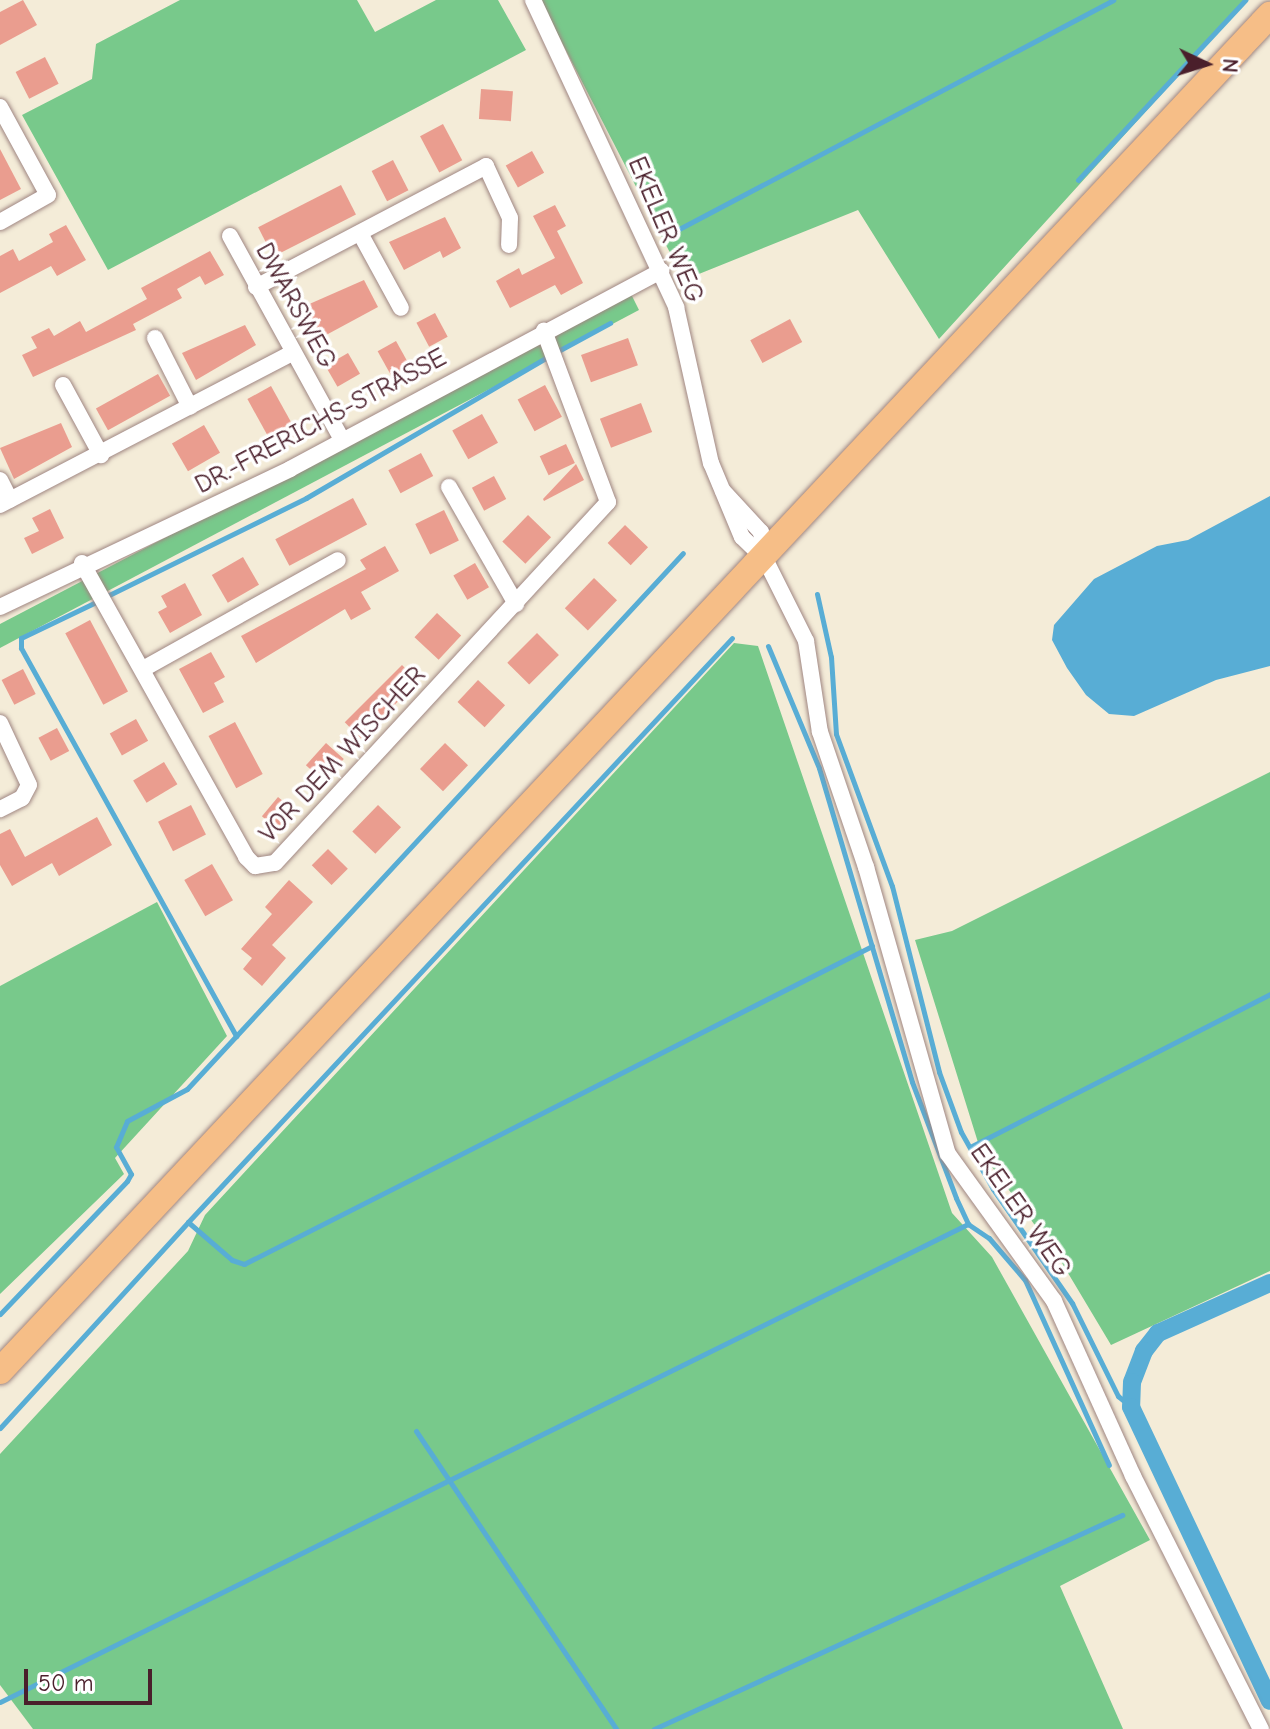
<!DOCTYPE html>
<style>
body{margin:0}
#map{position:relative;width:1270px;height:1729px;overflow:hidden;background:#f4ecd8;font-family:"Comic Neue",sans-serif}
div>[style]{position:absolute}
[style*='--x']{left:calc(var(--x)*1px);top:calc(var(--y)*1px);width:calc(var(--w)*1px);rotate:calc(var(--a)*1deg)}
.green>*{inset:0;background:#78c98b}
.water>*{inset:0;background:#58add5}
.stream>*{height:5px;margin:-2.5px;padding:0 2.5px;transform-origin:2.5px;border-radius:2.5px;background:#58add5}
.canal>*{height:18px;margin:-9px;padding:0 9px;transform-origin:9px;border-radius:9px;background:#58add5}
.building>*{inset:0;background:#ea9d8f;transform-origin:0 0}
.roads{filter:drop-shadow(0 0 2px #9f8682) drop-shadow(0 0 2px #9f8682)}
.street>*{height:16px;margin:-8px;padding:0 8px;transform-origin:8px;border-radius:8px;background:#fff}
.primary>*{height:26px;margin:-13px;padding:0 13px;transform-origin:13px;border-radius:13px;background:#f6be87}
span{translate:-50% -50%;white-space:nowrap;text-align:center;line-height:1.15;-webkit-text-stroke:7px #fff;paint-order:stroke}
.street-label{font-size:26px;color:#4a1f2b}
.north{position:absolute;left:1166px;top:24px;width:80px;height:80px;-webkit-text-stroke:6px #fff;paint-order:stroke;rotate:94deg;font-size:22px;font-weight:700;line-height:32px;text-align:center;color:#4a1f2b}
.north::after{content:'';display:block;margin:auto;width:28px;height:36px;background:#4a1f2b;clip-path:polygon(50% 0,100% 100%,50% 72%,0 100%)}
.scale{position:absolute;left:24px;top:1669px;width:128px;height:36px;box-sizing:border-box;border:4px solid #4a1f2b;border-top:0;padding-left:10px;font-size:24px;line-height:28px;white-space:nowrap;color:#4a1f2b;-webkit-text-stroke:6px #fff;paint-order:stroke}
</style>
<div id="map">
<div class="green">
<div style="clip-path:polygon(180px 0,357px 0,375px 32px,436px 0,498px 0,526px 50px,108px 270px,22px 115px,92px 79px,96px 44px)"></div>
<div style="clip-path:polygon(540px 0,1247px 0,939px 339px,858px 210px,684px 280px)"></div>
<div style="clip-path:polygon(631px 294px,639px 310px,0 648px,0 624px)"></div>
<div style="clip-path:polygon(734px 643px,758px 646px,952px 1213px,992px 1257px,1150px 1540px,1060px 1586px,1123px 1729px,33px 1729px,0 1685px,0 1454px,188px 1251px,205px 1215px)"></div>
<div style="clip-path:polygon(1270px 772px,1270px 1271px,1111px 1345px,1059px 1258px,981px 1152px,915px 940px,952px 931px)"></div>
<div style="clip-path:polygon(157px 902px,227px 1036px,115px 1158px,124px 1174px,0 1294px,0 986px)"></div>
</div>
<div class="water">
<div style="clip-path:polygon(1270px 496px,1270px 666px,1216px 680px,1134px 716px,1109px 714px,1086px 695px,1067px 668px,1052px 640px,1054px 625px,1094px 579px,1157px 546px,1188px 540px)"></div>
</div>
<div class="stream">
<div style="--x:1078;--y:180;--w:246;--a:-47.1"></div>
<div style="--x:679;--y:229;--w:491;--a:-27.8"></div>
<div style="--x:560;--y:350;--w:57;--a:-28.4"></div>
<div style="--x:817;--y:594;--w:65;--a:77.5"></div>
<div style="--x:831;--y:657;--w:77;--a:86.3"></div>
<div style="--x:836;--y:734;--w:162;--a:69.8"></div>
<div style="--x:892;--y:886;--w:192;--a:75.8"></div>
<div style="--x:939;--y:1072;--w:64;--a:69.9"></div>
<div style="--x:961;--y:1132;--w:65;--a:60.7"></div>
<div style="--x:993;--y:1189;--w:139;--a:55.3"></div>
<div style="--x:1072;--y:1303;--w:104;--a:63.7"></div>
<div style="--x:1118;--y:1396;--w:17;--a:40"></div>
<div style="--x:107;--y:596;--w:222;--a:-26.2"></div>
<div style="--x:306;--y:498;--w:281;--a:-30.3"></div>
<div style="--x:94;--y:603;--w:81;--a:154.4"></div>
<div style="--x:21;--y:638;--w:10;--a:90"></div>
<div style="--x:21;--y:648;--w:444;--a:61"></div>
<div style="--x:768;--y:646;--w:132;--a:67.3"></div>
<div style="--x:819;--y:768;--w:327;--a:73.5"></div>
<div style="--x:912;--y:1082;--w:124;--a:69.2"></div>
<div style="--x:956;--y:1198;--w:29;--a:65"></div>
<div style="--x:968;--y:1224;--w:25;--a:34"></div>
<div style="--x:989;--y:1238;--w:55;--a:49.4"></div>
<div style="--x:1025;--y:1280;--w:203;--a:65.6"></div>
<div style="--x:970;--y:1147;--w:337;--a:-27"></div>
<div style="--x:188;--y:1222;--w:798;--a:-47.03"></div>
<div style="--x:0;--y:1314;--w:184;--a:-46.3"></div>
<div style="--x:127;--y:1181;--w:8;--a:-60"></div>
<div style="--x:131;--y:1174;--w:31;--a:-119"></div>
<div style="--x:116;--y:1147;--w:28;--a:-67"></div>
<div style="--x:127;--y:1121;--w:68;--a:-28.1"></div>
<div style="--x:187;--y:1089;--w:730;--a:-47.22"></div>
<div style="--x:0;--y:1428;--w:279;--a:-47.6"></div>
<div style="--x:188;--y:1222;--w:58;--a:40.8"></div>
<div style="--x:232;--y:1260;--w:13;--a:18"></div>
<div style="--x:244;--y:1264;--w:704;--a:-26.86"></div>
<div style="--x:416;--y:1431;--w:359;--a:56.1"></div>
<div style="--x:0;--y:1702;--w:1080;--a:-26.28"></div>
<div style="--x:654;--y:1729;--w:515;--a:-24.57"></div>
</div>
<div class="canal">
<div style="--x:1270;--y:1283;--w:123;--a:155.9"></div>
<div style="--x:1158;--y:1333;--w:23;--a:128"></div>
<div style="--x:1144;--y:1351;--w:33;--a:111"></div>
<div style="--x:1132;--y:1382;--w:25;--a:92"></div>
<div style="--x:1131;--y:1407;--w:325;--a:64.7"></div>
</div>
<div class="building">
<div style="clip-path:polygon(23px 0,37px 25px,0 45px,0 12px)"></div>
<div style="left:45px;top:57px;width:30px;height:33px;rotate:63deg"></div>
<div style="left:481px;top:89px;width:32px;height:30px;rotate:4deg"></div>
<div style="left:443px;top:124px;width:41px;height:26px;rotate:62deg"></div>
<div style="clip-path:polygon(0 149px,21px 189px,0 200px)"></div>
<div style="left:532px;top:151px;width:25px;height:30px;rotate:61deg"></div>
<div style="left:393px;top:160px;width:34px;height:24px;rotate:63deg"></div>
<div style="left:341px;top:185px;width:33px;height:93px;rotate:63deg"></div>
<div style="clip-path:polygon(555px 205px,566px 226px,557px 231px,583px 283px,561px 295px,555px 285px,510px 308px,496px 281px,519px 268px,522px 275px,555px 258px,533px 216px)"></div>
<div style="clip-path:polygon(445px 217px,461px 248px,443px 258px,440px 251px,404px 270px,389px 242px)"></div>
<div style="clip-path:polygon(66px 225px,86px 260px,57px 276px,51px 266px,0 293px,0 256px,13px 249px,19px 261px,53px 242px,49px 234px)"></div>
<div style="clip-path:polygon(210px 251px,224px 275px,205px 285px,200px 276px,177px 289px,182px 298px,133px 324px,136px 330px,33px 377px,22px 355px,37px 348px,31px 337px,49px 328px,54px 336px,80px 321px,86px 332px,147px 299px,141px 288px)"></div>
<div style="clip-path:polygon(364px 280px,378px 307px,315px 341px,298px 309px)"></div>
<div style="left:435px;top:313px;width:27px;height:21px;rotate:62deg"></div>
<div style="left:790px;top:319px;width:26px;height:45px;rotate:62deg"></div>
<div style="clip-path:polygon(245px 325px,256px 345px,196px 380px,182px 353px)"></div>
<div style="left:628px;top:338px;width:29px;height:50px;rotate:70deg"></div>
<div style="left:396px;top:341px;width:35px;height:21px;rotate:61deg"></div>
<div style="left:348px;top:353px;width:24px;height:26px;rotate:60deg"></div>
<div style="left:158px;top:374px;width:25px;height:71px;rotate:61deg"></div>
<div style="left:545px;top:385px;width:36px;height:31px;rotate:62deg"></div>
<div style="left:271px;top:386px;width:55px;height:27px;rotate:61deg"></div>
<div style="left:641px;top:403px;width:31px;height:44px;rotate:69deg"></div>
<div style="left:482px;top:414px;width:33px;height:34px;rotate:61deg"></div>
<div style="clip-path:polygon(61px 423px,72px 447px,14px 479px,0 448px)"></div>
<div style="left:204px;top:425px;width:32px;height:37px;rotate:60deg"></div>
<div style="left:566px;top:444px;width:21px;height:29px;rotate:65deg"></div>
<div style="left:421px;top:453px;width:26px;height:37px;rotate:62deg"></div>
<div style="clip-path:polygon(576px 464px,584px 480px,544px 501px,543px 499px)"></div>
<div style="left:494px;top:476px;width:26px;height:25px;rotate:62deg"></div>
<div style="left:353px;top:498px;width:30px;height:88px;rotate:62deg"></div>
<div style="clip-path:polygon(50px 509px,64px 538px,32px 554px,24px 538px,39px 531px,32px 518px)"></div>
<div style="left:444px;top:510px;width:34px;height:32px;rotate:64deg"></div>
<div style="left:528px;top:515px;width:32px;height:37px;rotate:44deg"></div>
<div style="left:625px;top:525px;width:32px;height:25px;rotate:44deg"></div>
<div style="clip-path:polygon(385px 546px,399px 571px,361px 592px,371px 609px,351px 620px,345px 609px,256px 663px,241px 636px,366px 569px,360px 560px)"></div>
<div style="left:243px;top:557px;width:32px;height:36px;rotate:60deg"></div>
<div style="left:475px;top:563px;width:28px;height:25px;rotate:60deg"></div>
<div style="left:594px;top:578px;width:32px;height:42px;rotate:44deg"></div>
<div style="clip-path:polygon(185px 583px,202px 615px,170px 633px,158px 612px,167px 607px,161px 596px)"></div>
<div style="left:437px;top:613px;width:33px;height:33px;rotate:43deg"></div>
<div style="left:90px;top:620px;width:81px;height:28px;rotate:62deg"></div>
<div style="left:537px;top:633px;width:31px;height:42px;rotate:45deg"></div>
<div style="clip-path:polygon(211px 652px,225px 677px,214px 683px,224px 702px,203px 713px,179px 669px)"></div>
<div style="left:402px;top:665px;width:23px;height:81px;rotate:45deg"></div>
<div style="left:23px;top:669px;width:28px;height:24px;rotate:63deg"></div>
<div style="left:478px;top:680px;width:37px;height:30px;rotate:43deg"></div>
<div style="left:136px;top:719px;width:25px;height:30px;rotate:61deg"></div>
<div style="left:235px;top:722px;width:59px;height:30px;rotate:62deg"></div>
<div style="left:57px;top:728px;width:26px;height:21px;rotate:62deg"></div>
<div style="left:326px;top:743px;width:24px;height:30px;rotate:42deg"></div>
<div style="left:445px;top:743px;width:32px;height:36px;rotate:44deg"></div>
<div style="left:164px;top:762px;width:26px;height:36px;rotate:59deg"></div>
<div style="left:278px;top:797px;width:23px;height:25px;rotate:40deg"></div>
<div style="left:191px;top:805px;width:33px;height:37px;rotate:63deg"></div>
<div style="left:378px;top:805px;width:32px;height:37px;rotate:44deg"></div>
<div style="clip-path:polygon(97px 817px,112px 845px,59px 876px,52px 863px,12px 886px,0 865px,0 834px,10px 829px,25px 857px)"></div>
<div style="left:328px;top:849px;width:28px;height:23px;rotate:45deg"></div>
<div style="left:212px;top:864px;width:42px;height:32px;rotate:60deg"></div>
<div style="clip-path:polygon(289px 880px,313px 902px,272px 945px,286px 958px,262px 986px,243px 969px,252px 958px,241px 949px,272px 914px,265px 907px)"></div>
</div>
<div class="roads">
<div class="street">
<div style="--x:533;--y:0;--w:339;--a:65"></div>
<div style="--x:676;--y:307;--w:160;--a:77.4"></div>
<div style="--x:711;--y:463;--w:80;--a:67.3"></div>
<div style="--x:742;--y:537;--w:32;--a:44"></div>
<div style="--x:0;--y:107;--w:100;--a:61.4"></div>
<div style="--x:48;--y:195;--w:55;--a:150.6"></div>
<div style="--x:361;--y:235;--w:83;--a:61.3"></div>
<div style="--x:230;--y:236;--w:233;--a:61.2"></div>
<div style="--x:256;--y:287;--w:260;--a:-27.7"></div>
<div style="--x:486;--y:166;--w:57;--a:65.2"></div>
<div style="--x:510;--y:218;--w:27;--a:92"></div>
<div style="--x:155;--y:338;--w:77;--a:63.1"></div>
<div style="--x:63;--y:385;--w:80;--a:61.5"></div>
<div style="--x:0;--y:480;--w:22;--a:63"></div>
<div style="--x:449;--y:487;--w:135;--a:60.2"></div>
<div style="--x:723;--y:491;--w:56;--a:47.2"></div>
<div style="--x:761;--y:532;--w:27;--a:82"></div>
<div style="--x:765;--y:559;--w:92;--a:63.4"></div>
<div style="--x:806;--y:641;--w:92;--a:81.3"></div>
<div style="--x:820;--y:732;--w:143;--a:71.2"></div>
<div style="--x:866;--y:867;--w:298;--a:74.1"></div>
<div style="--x:948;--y:1154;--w:181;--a:54.2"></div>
<div style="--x:1054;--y:1301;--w:192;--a:65.7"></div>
<div style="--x:1133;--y:1476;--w:284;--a:63.2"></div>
<div style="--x:0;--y:505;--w:329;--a:-27.5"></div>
<div style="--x:82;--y:563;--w:337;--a:60.8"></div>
<div style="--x:246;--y:857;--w:13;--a:45"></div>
<div style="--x:255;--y:866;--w:20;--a:-9"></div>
<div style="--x:275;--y:863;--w:491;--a:-47.3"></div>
<div style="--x:608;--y:502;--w:183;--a:-110.5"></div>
<div style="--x:0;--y:607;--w:321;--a:-25.4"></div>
<div style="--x:290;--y:469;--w:421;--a:-28.1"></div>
<div style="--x:143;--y:669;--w:223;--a:-29.2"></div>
<div style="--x:0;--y:723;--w:68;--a:64.9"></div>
<div style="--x:29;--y:785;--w:15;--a:118"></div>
<div style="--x:22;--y:798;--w:25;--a:153"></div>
</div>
<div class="primary">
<div style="--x:0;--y:1371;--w:1858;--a:-46.88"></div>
</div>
</div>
<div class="street-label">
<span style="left:665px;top:230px;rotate:67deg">EKELER WEG</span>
<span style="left:295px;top:306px;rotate:61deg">DWARSWEG</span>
<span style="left:321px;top:422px;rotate:-28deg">DR.-FRERICHS-STRASSE</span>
<span style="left:343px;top:755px;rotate:-47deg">VOR DEM WISCHER</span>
<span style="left:1020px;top:1211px;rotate:55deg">EKELER WEG</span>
</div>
<div class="north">N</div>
<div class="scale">50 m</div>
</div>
